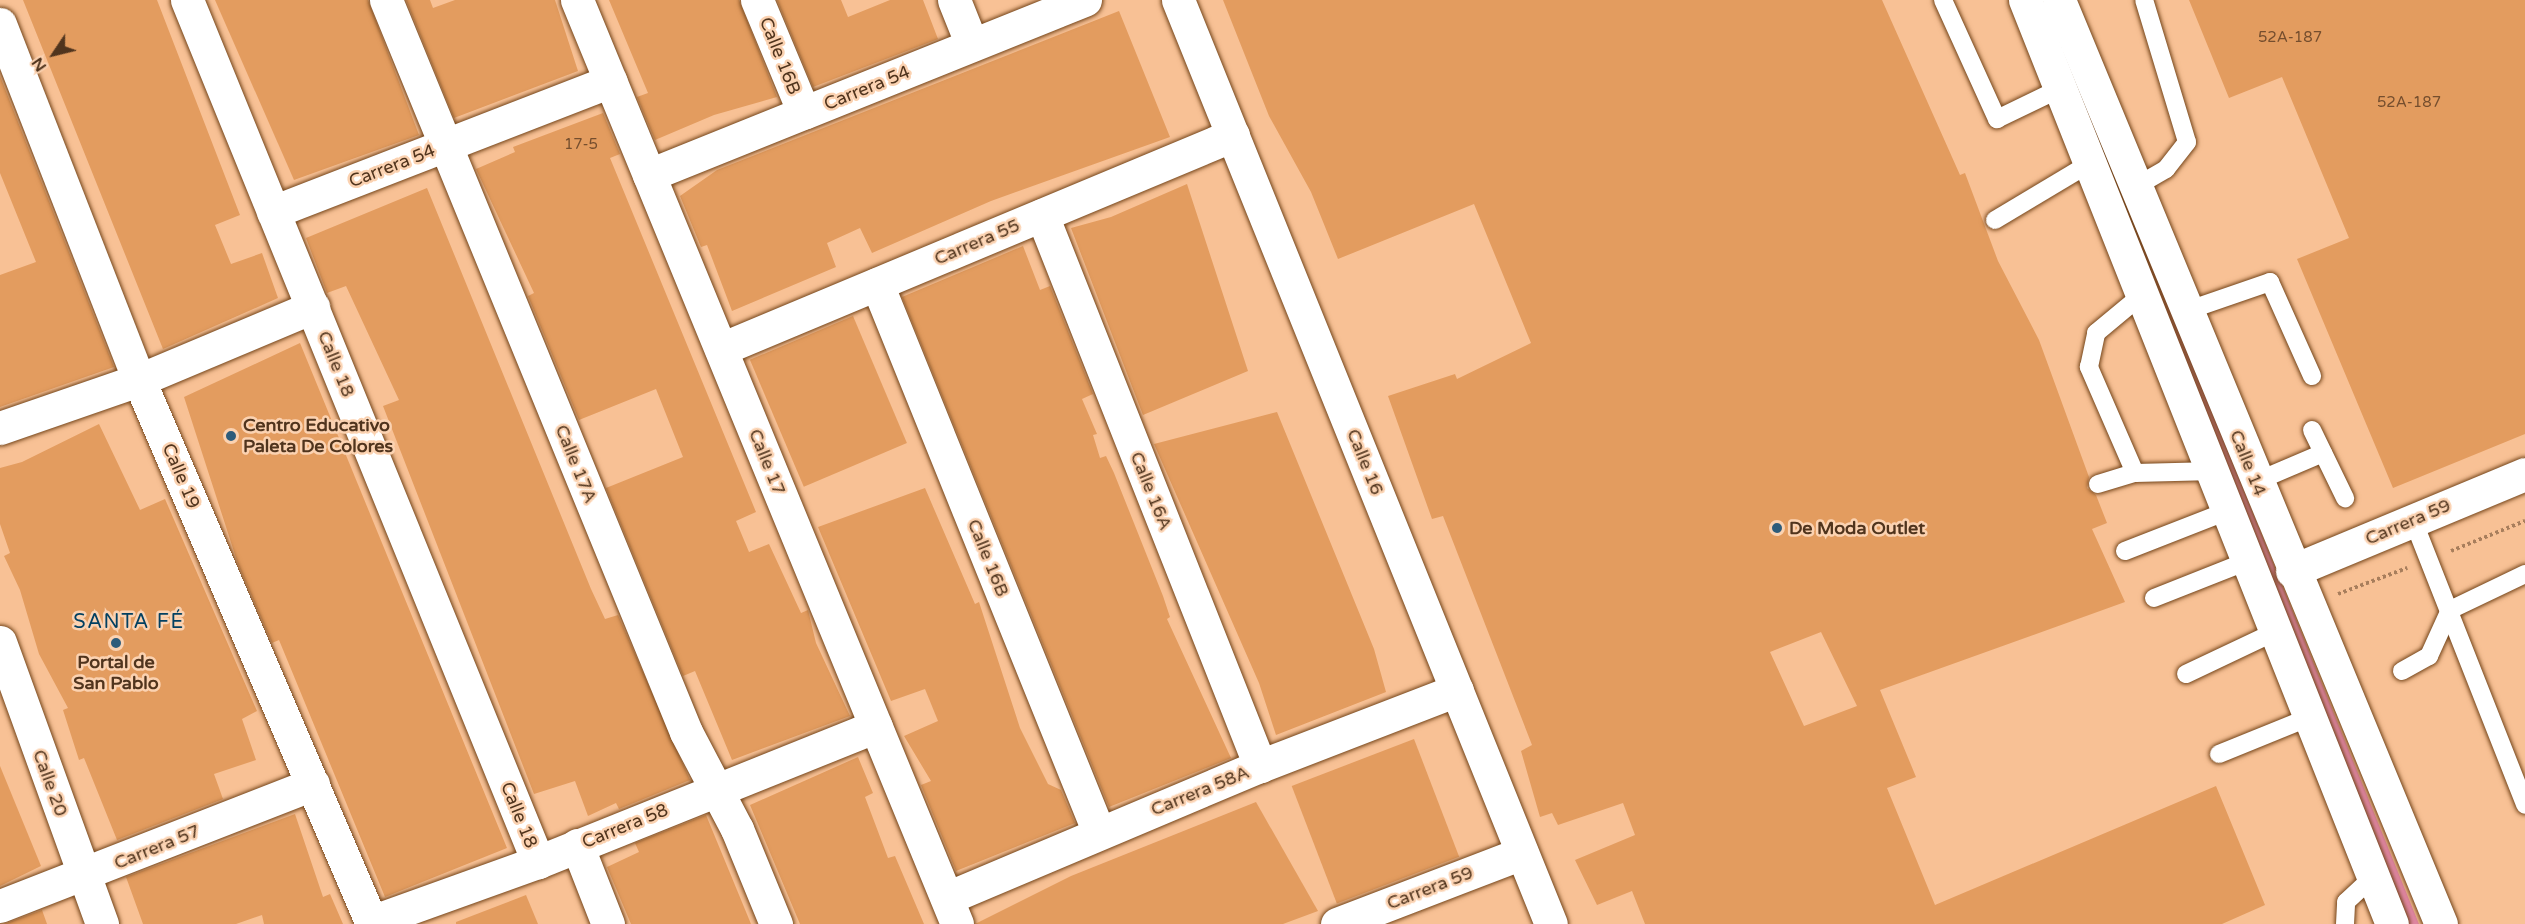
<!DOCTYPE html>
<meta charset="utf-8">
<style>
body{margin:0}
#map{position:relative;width:2525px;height:924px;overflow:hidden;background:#f8c195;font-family:"Varela Round",sans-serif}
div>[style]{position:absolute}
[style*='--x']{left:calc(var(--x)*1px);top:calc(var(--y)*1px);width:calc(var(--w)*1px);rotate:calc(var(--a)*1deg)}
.green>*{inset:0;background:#e187a3}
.building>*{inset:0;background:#e39c5f;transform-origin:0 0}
.path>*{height:4px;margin-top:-2px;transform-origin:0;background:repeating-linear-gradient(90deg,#a87e5c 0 3px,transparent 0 6px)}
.roads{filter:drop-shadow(0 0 2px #74451a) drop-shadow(0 0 2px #74451a)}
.service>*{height:18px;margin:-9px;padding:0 9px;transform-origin:9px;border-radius:9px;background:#fff}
.minor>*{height:33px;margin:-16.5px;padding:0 16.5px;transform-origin:16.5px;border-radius:16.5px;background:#fff}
.tertiary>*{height:33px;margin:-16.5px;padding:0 16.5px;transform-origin:16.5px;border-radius:16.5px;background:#fff}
.dots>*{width:16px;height:16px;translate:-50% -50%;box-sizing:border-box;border:3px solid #fbd2b1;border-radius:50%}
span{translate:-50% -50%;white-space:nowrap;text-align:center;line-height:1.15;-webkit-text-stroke:5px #fbd2b1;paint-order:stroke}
.number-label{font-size:15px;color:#754e2e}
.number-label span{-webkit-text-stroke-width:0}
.street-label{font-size:18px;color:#50341d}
.poi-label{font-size:18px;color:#50341d;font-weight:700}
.left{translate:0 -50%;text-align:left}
.neighbourhood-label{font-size:20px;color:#024061;letter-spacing:1.5px}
.north{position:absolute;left:24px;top:24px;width:60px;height:60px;-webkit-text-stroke:4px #fbd2b1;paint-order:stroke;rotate:235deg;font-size:16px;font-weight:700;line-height:24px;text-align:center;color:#50341d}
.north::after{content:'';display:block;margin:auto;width:21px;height:27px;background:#50341d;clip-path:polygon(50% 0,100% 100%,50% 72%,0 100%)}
</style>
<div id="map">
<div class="green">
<div style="clip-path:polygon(2036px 0,2046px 0,2419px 924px,2406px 924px)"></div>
</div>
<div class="building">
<div style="clip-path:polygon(23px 0,157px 0,240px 215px,215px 225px,231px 264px,262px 253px,278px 298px,163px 349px)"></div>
<div style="clip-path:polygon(215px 0,368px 0,419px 135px,294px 180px)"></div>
<div style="clip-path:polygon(406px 0,430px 0,433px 8px,455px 0,555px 0,578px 71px,454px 118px)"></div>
<div style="clip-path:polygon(609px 0,739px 0,777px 97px,714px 115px,655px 140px,637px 97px,648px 93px)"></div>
<div style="clip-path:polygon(777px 0,841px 0,848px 17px,890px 0,923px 0,938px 39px,813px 87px)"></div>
<div style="clip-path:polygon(evenodd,1223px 0,1882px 0,1960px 175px,1965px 173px,1998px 261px,2039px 340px,2089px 477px,2087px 488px,2096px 495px,2107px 523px,2092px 529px,2125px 602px,1880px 690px,1916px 777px,1887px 788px,1935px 905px,2216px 786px,2265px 905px,2222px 924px,1645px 924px,1632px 891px,1597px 905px,1575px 860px,1635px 835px,1623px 803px,1558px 825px,1552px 813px,1540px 817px,1521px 751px,1532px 745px,1443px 516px,1432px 519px,1388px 396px,1455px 374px,1457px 379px,1531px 343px,1474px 204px,1338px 259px,1311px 192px,1269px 116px,1223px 0,1821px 632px,1857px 706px,1804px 726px,1770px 652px,1821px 632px)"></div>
<div style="clip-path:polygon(2189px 0,2525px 0,2525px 434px,2393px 488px,2297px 259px,2349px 238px,2282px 77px,2229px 98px)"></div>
<div style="clip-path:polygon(1119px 11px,1170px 137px,991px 201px,872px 253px,860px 228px,827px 243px,836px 267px,732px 311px,707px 245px,701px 247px,680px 196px,717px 170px)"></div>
<div style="clip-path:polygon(0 76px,114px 367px,0 407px,0 275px,36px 262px,0 173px)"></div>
<div style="clip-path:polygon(603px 113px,620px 154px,610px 158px,756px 512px,736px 521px,749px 552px,769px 544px,801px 613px,808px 610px,816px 643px,850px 716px,732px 760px,695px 671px,683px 676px,606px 488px,683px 457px,656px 389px,579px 420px,528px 296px,534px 293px,476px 169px,515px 152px,513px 147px)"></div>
<div style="clip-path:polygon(1187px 184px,1248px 371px,1143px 415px,1071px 228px,1111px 217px)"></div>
<div style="clip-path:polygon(427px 188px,591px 589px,605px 619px,618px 615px,690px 780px,619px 809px,616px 803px,588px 816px,575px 781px,534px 794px,383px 406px,399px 400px,346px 286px,327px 293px,306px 238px)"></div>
<div style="clip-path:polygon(1023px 246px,1040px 290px,1050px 286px,1093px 394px,1082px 399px,1097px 434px,1093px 435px,1100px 458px,1106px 456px,1114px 473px,1163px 596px,1170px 617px,1167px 619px,1231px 758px,1109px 807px,902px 297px)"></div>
<div style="left:853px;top:316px;width:138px;height:112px;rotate:67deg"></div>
<div style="clip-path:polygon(300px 343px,507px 848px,385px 897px,279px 640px,272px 643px,238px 564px,184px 397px)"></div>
<div style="clip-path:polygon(1277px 412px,1374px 649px,1386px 692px,1276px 735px,1259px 683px,1154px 444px)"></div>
<div style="clip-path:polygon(99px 424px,140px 510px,165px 499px,257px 711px,242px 719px,256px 760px,214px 774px,223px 799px,117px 840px,84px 758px,79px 760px,63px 710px,68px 708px,39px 654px,20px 590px,4px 556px,10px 553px,0 524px,0 468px,22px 462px)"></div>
<div style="clip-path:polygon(925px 488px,975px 604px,979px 602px,1020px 728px,1048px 784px,1061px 790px,1075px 823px,956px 871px,921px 785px,931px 781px,904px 736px,938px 721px,925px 689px,891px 701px,818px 527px)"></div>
<div style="left:1414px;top:739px;width:126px;height:131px;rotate:69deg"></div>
<div style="clip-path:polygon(858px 757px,873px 793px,865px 797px,888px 858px,895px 856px,924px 924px,800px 924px,750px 805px)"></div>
<div style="clip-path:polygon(0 766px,41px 866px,0 886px)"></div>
<div style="clip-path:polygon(1256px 802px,1318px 911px,1283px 924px,975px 924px,1071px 876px)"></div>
<div style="clip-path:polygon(295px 814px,323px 897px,330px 894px,343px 924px,264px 924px,262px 915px,236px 924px,143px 924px,126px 877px)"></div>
<div style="clip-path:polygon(706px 815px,751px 924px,631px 924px,607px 867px,639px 852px,635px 843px)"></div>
<div style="clip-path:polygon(526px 895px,538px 924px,456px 924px,456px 922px)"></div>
<div style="clip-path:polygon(42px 910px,47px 924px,3px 924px,7px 923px)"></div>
</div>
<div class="path">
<div style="--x:2451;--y:551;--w:80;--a:-22.1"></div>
<div style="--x:2338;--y:594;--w:74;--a:-20.6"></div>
</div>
<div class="roads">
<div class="service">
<div style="--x:1943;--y:0;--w:131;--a:65.6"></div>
<div style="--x:1997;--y:119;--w:71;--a:-25.8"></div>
<div style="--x:2135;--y:187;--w:36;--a:-30"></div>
<div style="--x:2166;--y:169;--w:34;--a:-52"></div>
<div style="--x:2187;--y:142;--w:148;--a:-106.8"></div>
<div style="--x:1995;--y:220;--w:113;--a:-30.9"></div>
<div style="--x:2186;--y:311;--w:89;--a:-19"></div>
<div style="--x:2270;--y:282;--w:103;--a:65.9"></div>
<div style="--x:2312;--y:430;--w:76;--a:64.1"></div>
<div style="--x:2135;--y:473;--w:116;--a:-113.5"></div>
<div style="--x:2089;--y:367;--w:35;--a:-78"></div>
<div style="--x:2096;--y:333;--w:62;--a:-39.8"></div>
<div style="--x:2255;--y:482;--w:74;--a:-23.1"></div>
<div style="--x:2098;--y:484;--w:39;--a:-17"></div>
<div style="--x:2135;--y:473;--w:80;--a:-1.4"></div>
<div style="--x:2413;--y:520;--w:306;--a:68.5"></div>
<div style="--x:2125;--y:551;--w:113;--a:-21.3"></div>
<div style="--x:2154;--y:598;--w:103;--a:-21.6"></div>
<div style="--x:2402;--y:671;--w:31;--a:-29"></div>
<div style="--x:2429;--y:656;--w:51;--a:-65.5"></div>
<div style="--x:2450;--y:610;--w:83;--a:-25.6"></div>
<div style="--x:2186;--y:674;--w:103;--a:-25.3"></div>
<div style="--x:2219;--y:754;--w:98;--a:-22.1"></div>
<div style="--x:2345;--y:924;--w:22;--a:-87"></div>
<div style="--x:2346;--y:902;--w:40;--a:-43"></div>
</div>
<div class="minor">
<div style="--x:187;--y:0;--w:931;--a:67.84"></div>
<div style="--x:386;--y:0;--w:791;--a:67.71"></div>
<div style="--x:686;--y:732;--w:110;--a:62.3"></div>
<div style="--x:737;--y:829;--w:103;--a:67.7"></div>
<div style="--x:577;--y:0;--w:999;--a:67.64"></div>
<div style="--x:757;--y:0;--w:122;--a:67.4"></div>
<div style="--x:954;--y:0;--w:48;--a:68.2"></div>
<div style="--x:1178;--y:0;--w:996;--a:68.02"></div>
<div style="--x:0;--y:24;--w:382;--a:68.7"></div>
<div style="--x:139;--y:380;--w:592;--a:66.81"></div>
<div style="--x:649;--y:175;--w:470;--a:-21.9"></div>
<div style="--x:273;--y:212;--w:362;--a:-21.2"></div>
<div style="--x:1042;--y:215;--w:593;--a:68.41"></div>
<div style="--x:877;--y:284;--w:592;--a:67.98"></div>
<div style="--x:721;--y:349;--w:555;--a:-22.68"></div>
<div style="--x:0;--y:428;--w:147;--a:-19.1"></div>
<div style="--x:139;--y:380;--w:189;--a:-22.8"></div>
<div style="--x:2292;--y:571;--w:252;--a:-22.6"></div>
<div style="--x:577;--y:845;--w:85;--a:68.6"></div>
<div style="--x:947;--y:898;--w:340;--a:-22.9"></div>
<div style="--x:1260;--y:766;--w:211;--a:-21.1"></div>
<div style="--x:0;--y:906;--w:336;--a:-21.3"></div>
<div style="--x:371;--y:922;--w:177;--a:-19.8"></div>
<div style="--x:538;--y:862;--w:364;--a:-21.9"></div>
<div style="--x:1337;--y:924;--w:198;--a:-21"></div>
</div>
<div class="tertiary">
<div style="--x:2025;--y:0;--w:994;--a:68.34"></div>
<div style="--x:2059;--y:0;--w:1000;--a:67.54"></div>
<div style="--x:0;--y:642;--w:300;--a:70.1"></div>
</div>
</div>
<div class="dots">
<div style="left:231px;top:436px;background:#2d5c7b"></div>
<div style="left:1777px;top:528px;background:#2d5c7b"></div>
<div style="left:116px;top:643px;background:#2d5c7b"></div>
</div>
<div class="number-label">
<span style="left:2290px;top:38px">52A-187</span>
<span style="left:2409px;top:103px">52A-187</span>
<span style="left:581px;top:145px">17-5</span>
</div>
<div class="street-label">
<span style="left:780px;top:56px;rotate:68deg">Calle 16B</span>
<span style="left:867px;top:88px;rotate:-22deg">Carrera 54</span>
<span style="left:392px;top:166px;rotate:-21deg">Carrera 54</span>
<span style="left:977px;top:242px;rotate:-23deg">Carrera 55</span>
<span style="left:336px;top:364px;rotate:68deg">Calle 18</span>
<span style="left:767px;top:462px;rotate:68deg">Calle 17</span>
<span style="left:1365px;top:462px;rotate:68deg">Calle 16</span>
<span style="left:2248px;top:463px;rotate:68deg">Calle 14</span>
<span style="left:576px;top:464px;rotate:68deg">Calle 17A</span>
<span style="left:181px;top:476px;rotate:67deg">Calle 19</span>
<span style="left:1151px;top:491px;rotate:68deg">Calle 16A</span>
<span style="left:2408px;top:522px;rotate:-23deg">Carrera 59</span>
<span style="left:988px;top:558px;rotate:68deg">Calle 16B</span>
<span style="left:50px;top:783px;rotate:70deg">Calle 20</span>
<span style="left:1200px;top:791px;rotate:-22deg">Carrera 58A</span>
<span style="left:519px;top:815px;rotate:68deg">Calle 18</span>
<span style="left:625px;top:826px;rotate:-22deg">Carrera 58</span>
<span style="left:157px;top:847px;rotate:-22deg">Carrera 57</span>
<span style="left:1430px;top:888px;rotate:-21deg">Carrera 59</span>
</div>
<div class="poi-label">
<span class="left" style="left:243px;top:436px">Centro Educativo<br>Paleta De Colores</span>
<span class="left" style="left:1789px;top:528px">De Moda Outlet</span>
<span style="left:116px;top:673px">Portal de<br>San Pablo</span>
</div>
<div class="neighbourhood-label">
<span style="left:129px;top:622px">SANTA FÉ</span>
</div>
<div class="north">N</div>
</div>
